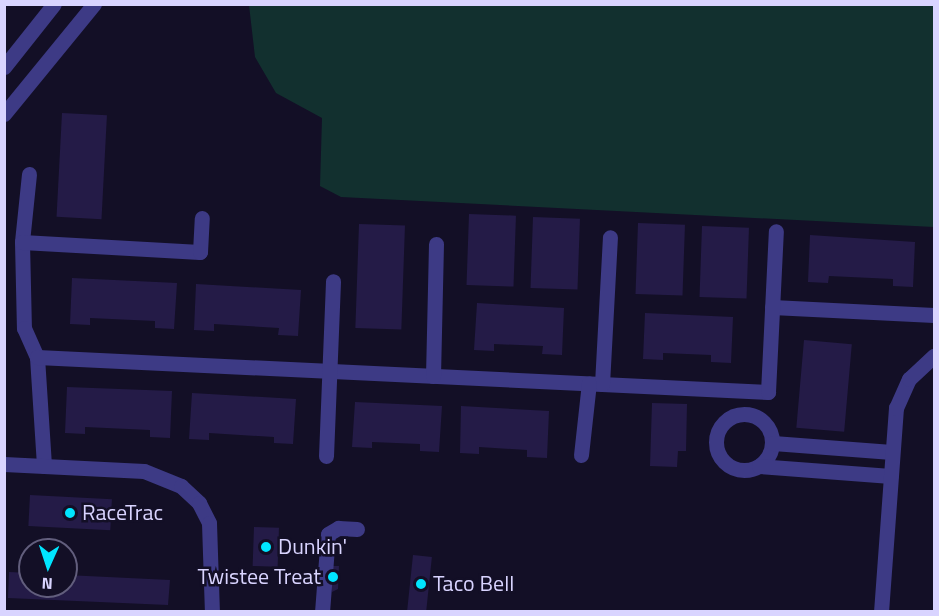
<!DOCTYPE html>
<style>
body{margin:0}
#map{position:relative;width:939px;height:616px;overflow:hidden;background:#130f26;font-family:"Titillium Web",sans-serif}
div>[style]{position:absolute}
[style*='--x']{left:calc(var(--x)*1px);top:calc(var(--y)*1px);width:calc(var(--w)*1px);rotate:calc(var(--a)*1deg)}
.green>*{inset:0;background:#12302f}
.building>*{inset:0;background:#241b47;transform-origin:0 0}
.minor>*{height:15px;margin:-7.5px;padding:0 7.5px;transform-origin:7.5px;border-radius:7.5px;background:#3d3a85}
.minor>.ring{margin:-7.5px;padding:0;box-sizing:content-box;background:none;border:15px solid #3d3a85;border-radius:50%}
.dots>*{width:16px;height:16px;translate:-50% -50%;box-sizing:border-box;border:3px solid #130f26;border-radius:50%}
span{translate:-50% -50%;white-space:nowrap;text-align:center;line-height:1.15;-webkit-text-stroke:5px #130f26;paint-order:stroke}
.poi-label{font-size:22px;color:#d9d4ff}
.left{translate:0 -50%;text-align:left}
.right{translate:-100% -50%;text-align:right}
.frame{position:absolute;inset:0;border:6px solid #d9d4ff;pointer-events:none}
.north{position:absolute;left:18px;top:538px;width:60px;height:60px;box-sizing:border-box;background:#130f26;border:2px solid #625e7d;border-radius:50%;rotate:183deg;font-size:16px;font-weight:700;line-height:24px;text-align:center;color:#d9d4ff}
.north::after{content:'';display:block;margin:auto;width:21px;height:27px;background:#00e5ff;clip-path:polygon(50% 0,100% 100%,50% 72%,0 100%)}
</style>
<div id="map">
<div class="green">
<div style="clip-path:polygon(249px 5px,934px 5px,934px 227px,341px 197px,320px 186px,322px 118px,276px 93px,255px 57px)"></div>
</div>
<div class="building">
<div style="left:62px;top:113px;width:45px;height:104px;rotate:3deg"></div>
<div style="left:469px;top:214px;width:47px;height:71px;rotate:2deg"></div>
<div style="left:533px;top:217px;width:47px;height:71px;rotate:2deg"></div>
<div style="left:638px;top:223px;width:47px;height:71px;rotate:2deg"></div>
<div style="left:359px;top:224px;width:46px;height:104px;rotate:2deg"></div>
<div style="left:702px;top:226px;width:47px;height:71px;rotate:2deg"></div>
<div style="clip-path:polygon(810px 235px,915px 242px,913px 287px,893px 286px,893px 279px,829px 276px,828px 283px,808px 282px)"></div>
<div style="clip-path:polygon(72px 278px,177px 283px,174px 329px,155px 328px,155px 321px,90px 318px,90px 325px,70px 324px)"></div>
<div style="clip-path:polygon(196px 284px,301px 290px,298px 336px,278px 335px,279px 328px,214px 324px,214px 331px,194px 330px)"></div>
<div style="clip-path:polygon(477px 303px,564px 308px,562px 355px,542px 354px,543px 346px,494px 344px,494px 351px,474px 350px)"></div>
<div style="clip-path:polygon(645px 313px,733px 317px,731px 363px,711px 362px,711px 355px,663px 353px,663px 360px,643px 359px)"></div>
<div style="left:804px;top:340px;width:48px;height:88px;rotate:5deg"></div>
<div style="clip-path:polygon(67px 387px,172px 391px,170px 438px,150px 437px,150px 430px,85px 427px,85px 434px,65px 433px)"></div>
<div style="clip-path:polygon(192px 393px,296px 399px,293px 444px,274px 443px,274px 437px,209px 433px,209px 440px,189px 439px)"></div>
<div style="clip-path:polygon(355px 402px,442px 406px,439px 452px,420px 451px,420px 444px,372px 442px,372px 448px,352px 447px)"></div>
<div style="clip-path:polygon(652px 403px,687px 404px,686px 451px,678px 451px,677px 467px,650px 466px)"></div>
<div style="clip-path:polygon(461px 406px,549px 411px,547px 458px,527px 457px,527px 450px,479px 447px,479px 454px,460px 453px)"></div>
<div style="left:30px;top:495px;width:82px;height:31px;rotate:3deg"></div>
<div style="left:254px;top:527px;width:25px;height:39px;rotate:2deg"></div>
<div style="left:413px;top:555px;width:19px;height:57px;rotate:6deg"></div>
<div style="clip-path:polygon(328px 566px,339px 566px,338px 589px,332px 592px)"></div>
<div style="clip-path:polygon(9px 572px,30px 573px,30px 586px,66px 586px,66px 575px,170px 580px,168px 605px,8px 598px)"></div>
</div>
<div class="minor">
<div style="--x:4;--y:67;--w:80;--a:-51.6"></div>
<div style="--x:4;--y:114;--w:142;--a:-50.7"></div>
<div style="--x:29;--y:174;--w:68;--a:95.9"></div>
<div style="--x:22;--y:242;--w:86;--a:88.7"></div>
<div style="--x:24;--y:328;--w:32;--a:66"></div>
<div style="--x:37;--y:357;--w:109;--a:86.3"></div>
<div style="--x:22;--y:242;--w:178;--a:3.2"></div>
<div style="--x:200;--y:252;--w:34;--a:-87"></div>
<div style="--x:772;--y:307;--w:162;--a:2.8"></div>
<div style="--x:37;--y:357;--w:732;--a:2.74"></div>
<div style="--x:768;--y:392;--w:161;--a:-87.2"></div>
<div style="--x:433;--y:376;--w:132;--a:-88.7"></div>
<div style="--x:602;--y:384;--w:147;--a:-86.9"></div>
<div class="ring" style="left:716px;top:414px;width:41px;height:41px"></div>
<div style="--x:773;--y:443;--w:119;--a:4.3"></div>
<div style="--x:581;--y:455;--w:72;--a:-83.7"></div>
<div style="--x:326;--y:456;--w:175;--a:-87.7"></div>
<div style="--x:4;--y:464;--w:140;--a:2.9"></div>
<div style="--x:144;--y:471;--w:40;--a:22"></div>
<div style="--x:181;--y:486;--w:25;--a:43"></div>
<div style="--x:199;--y:503;--w:22;--a:63"></div>
<div style="--x:209;--y:523;--w:89;--a:88.1"></div>
<div style="--x:759;--y:466;--w:132;--a:4.3"></div>
<div style="--x:322;--y:612;--w:78;--a:-85.6"></div>
<div style="--x:328;--y:534;--w:12;--a:-31"></div>
<div style="--x:338;--y:528;--w:19;--a:3"></div>
<div style="--x:881;--y:612;--w:205;--a:-85.8"></div>
<div style="--x:896;--y:408;--w:32;--a:-66"></div>
<div style="--x:909;--y:379;--w:34;--a:-43"></div>
</div>
<div class="dots">
<div style="left:70px;top:513px;background:#00e5ff"></div>
<div style="left:266px;top:547px;background:#00e5ff"></div>
<div style="left:333px;top:577px;background:#00e5ff"></div>
<div style="left:421px;top:584px;background:#00e5ff"></div>
</div>
<div class="poi-label">
<span class="left" style="left:82px;top:513px">RaceTrac</span>
<span class="left" style="left:278px;top:547px">Dunkin'</span>
<span class="right" style="left:321px;top:577px">Twistee Treat</span>
<span class="left" style="left:433px;top:584px">Taco Bell</span>
</div>
<div class="frame"></div>
<div class="north">N</div>
</div>
